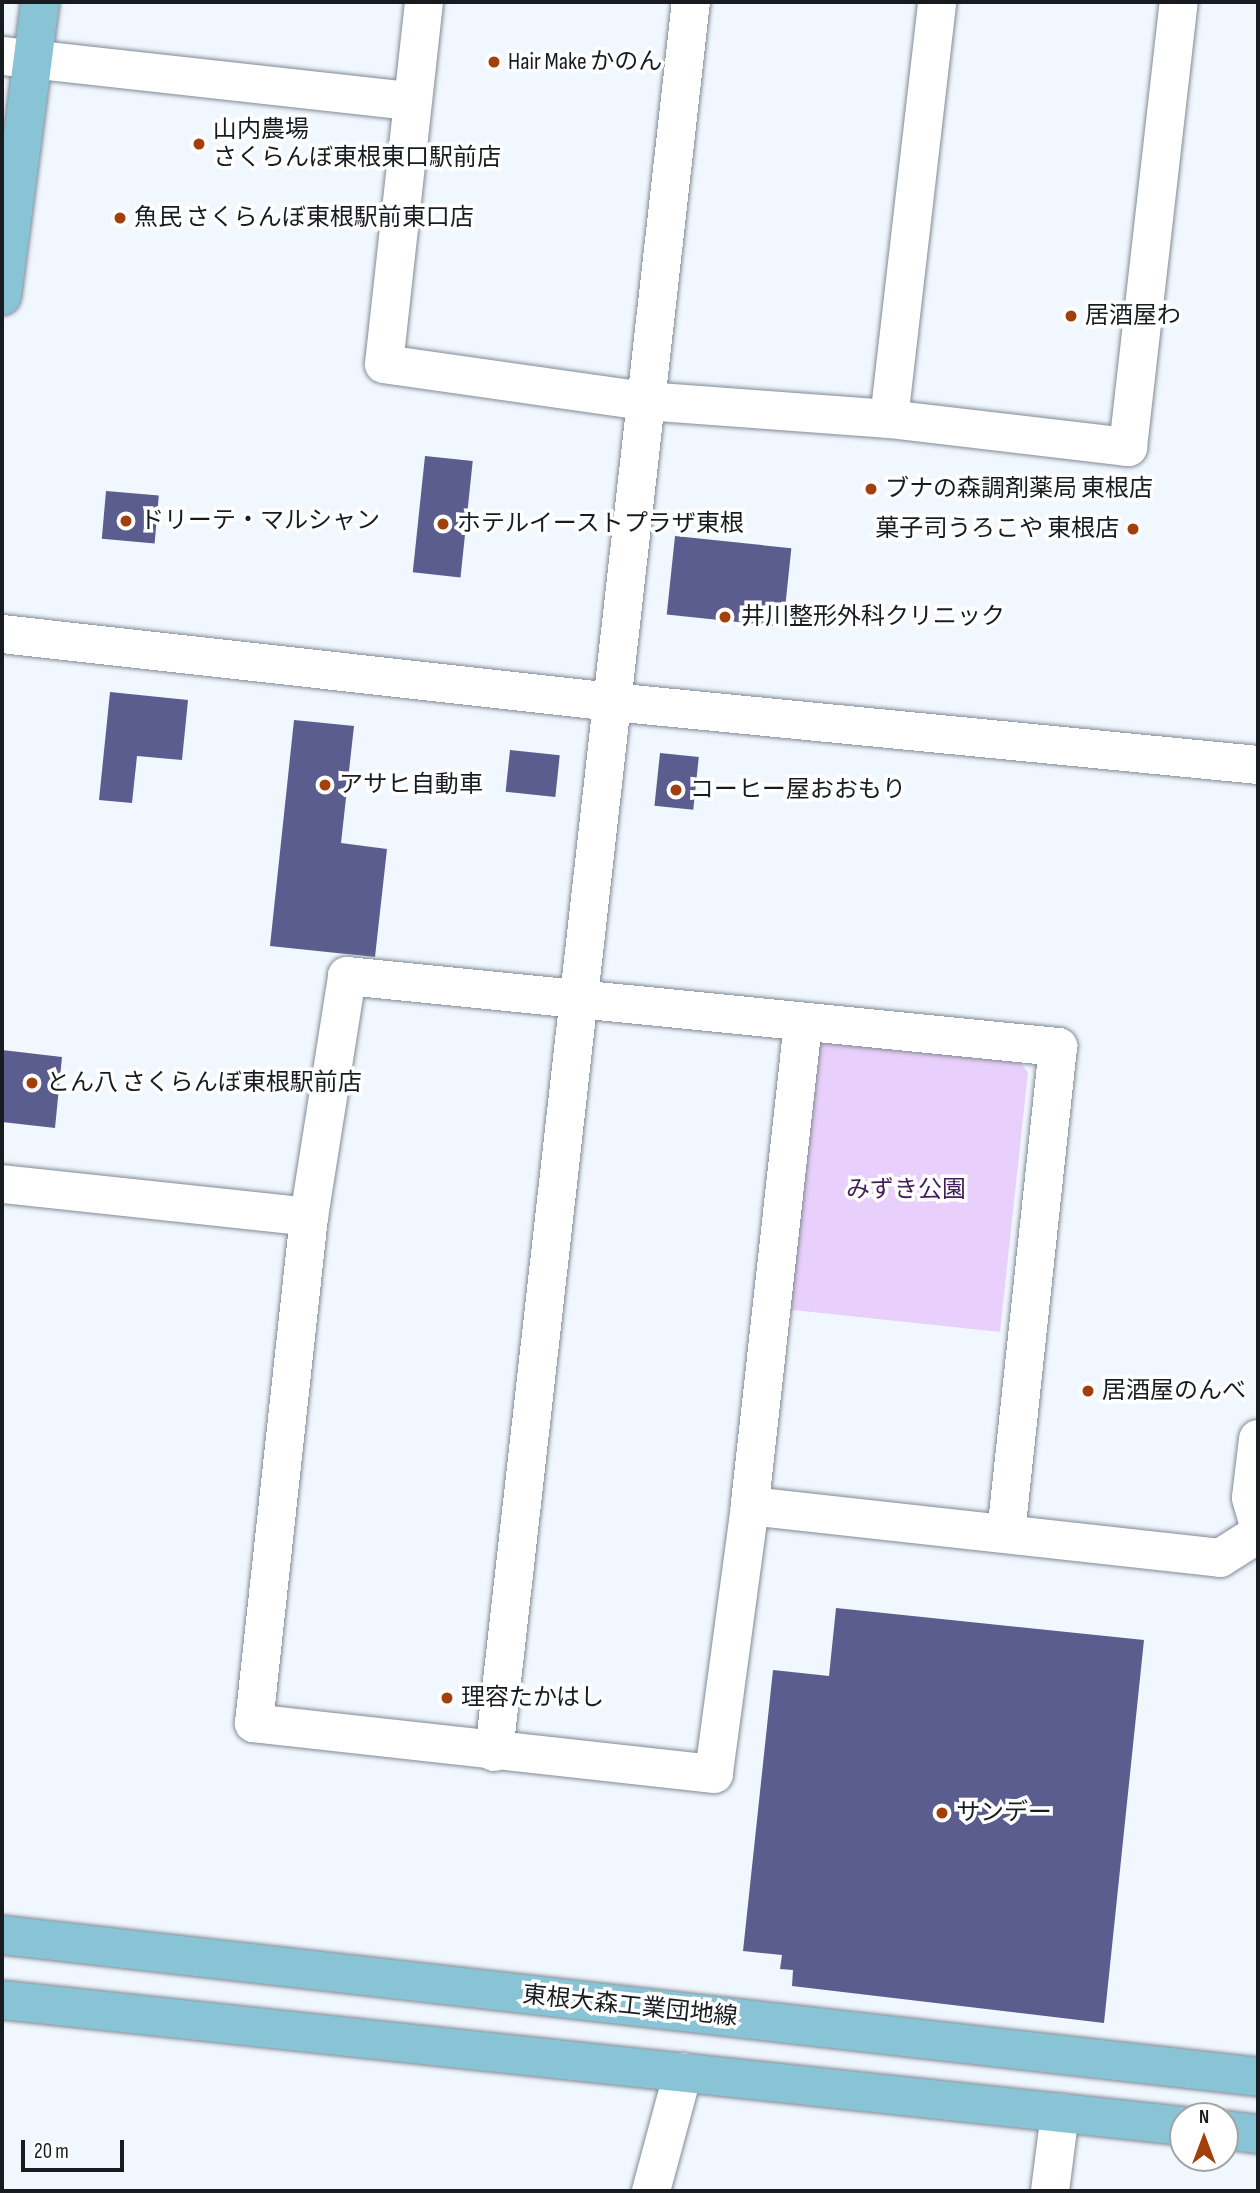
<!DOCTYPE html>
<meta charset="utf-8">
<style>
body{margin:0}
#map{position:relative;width:1260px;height:2193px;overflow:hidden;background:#f1f7fe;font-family:"Sofia Sans Condensed","Noto Sans JP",sans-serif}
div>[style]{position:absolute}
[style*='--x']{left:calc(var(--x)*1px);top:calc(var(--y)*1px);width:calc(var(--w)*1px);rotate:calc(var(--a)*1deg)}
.green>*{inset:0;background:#e9cffb}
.building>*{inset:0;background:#5c5d8f;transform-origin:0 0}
.roads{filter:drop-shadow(0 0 2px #818a95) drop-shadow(0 0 2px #818a95)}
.minor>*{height:38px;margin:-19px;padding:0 19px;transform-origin:19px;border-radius:19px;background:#fff}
.major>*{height:38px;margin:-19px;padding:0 19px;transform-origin:19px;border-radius:19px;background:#88c4d6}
.dots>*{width:19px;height:19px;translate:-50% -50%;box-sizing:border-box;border:4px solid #fff;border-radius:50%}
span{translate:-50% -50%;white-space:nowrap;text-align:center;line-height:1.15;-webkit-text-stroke:7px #fff;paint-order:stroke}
.poi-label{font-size:24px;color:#181b1f}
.left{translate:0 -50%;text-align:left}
.right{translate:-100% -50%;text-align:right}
.park-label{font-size:24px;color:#441d59}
.street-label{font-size:24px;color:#181b1f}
.frame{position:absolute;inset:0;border:4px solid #181b1f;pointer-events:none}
.north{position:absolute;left:1169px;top:2102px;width:70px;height:70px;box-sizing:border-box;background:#fff;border:2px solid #a3a4a5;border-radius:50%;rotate:0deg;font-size:19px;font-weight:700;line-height:28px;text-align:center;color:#181b1f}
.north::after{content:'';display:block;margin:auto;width:24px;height:32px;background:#a33f0b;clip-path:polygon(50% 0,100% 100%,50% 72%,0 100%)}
.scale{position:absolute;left:21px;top:2140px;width:103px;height:32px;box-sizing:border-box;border:4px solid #181b1f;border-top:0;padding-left:9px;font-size:21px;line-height:24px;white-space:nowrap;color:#181b1f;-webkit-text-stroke:5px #fff;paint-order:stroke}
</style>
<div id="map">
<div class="green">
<div style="clip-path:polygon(833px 1035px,1010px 1052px,1028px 1072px,1000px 1332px,784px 1309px,813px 1043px)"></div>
</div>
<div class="building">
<div style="left:425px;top:456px;width:48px;height:117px;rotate:6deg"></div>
<div style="left:106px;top:491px;width:53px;height:48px;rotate:5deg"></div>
<div style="left:675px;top:536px;width:117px;height:79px;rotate:6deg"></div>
<div style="clip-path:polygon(110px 692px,188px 700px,182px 760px,137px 756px,132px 803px,99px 800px)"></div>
<div style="clip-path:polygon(294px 720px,354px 726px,341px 843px,387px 849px,375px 957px,270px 946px)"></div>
<div style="left:510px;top:750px;width:50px;height:42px;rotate:6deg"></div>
<div style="left:660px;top:753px;width:39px;height:53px;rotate:6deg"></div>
<div style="clip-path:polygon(2px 1050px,62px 1057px,55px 1128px,2px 1122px)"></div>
<div style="clip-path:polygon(836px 1608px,1144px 1640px,1104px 2023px,792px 1986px,793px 1970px,780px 1969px,782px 1955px,743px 1951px,773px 1670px,829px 1676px)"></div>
</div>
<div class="roads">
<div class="minor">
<div style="--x:424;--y:2;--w:364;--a:96.3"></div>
<div style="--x:384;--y:364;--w:264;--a:8.1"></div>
<div style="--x:645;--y:401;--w:245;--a:4.2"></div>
<div style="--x:889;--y:419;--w:241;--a:6.7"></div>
<div style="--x:1128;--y:447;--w:448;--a:-83.5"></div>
<div style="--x:2;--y:56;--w:410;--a:6.3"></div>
<div style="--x:889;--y:419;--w:420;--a:-83.4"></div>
<div style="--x:2;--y:634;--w:614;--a:6.36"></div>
<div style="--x:612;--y:702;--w:649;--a:5.57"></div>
<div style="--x:803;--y:1023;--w:486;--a:96.3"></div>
<div style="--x:750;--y:1506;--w:270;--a:97.7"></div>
<div style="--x:714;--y:1774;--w:463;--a:-173.7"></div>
<div style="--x:254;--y:1723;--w:509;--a:-83.8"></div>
<div style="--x:309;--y:1217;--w:244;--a:-81"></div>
<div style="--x:347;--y:976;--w:715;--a:5.7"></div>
<div style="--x:1058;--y:1047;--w:489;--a:96.1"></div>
<div style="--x:2;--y:1184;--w:309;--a:6.1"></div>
<div style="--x:1258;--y:1439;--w:59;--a:96.8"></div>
<div style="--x:1251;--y:1498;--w:25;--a:74"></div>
<div style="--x:750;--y:1506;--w:473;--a:6.3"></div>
<div style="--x:1220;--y:1558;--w:45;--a:-32.3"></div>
<div style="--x:494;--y:1752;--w:1761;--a:-83.58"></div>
<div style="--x:651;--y:2191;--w:123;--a:-74.9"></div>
<div style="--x:1050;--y:2191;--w:79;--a:-82.7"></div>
</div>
<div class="major">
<div style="--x:2;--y:296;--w:296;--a:-82.6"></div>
<div style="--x:2;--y:1935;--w:1264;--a:6.45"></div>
<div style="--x:2;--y:2000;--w:1188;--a:6.09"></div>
<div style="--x:1225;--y:2130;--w:33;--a:7"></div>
</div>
</div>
<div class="dots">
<div style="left:494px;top:62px;background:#a33f0b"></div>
<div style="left:199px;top:144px;background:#a33f0b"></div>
<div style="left:120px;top:218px;background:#a33f0b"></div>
<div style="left:1071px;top:316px;background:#a33f0b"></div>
<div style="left:871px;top:489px;background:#a33f0b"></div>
<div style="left:126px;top:521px;background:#a33f0b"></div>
<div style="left:443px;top:524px;background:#a33f0b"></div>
<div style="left:1133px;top:529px;background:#a33f0b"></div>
<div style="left:725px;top:617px;background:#a33f0b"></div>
<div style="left:325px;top:785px;background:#a33f0b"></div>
<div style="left:676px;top:790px;background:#a33f0b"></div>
<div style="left:32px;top:1083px;background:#a33f0b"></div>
<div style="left:1088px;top:1391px;background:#a33f0b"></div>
<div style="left:447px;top:1698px;background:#a33f0b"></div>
<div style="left:942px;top:1813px;background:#a33f0b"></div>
</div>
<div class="poi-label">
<span class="left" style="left:508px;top:62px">Hair Make かのん</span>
<span class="left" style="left:213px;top:144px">山内農場<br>さくらんぼ東根東口駅前店</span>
<span class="left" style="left:134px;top:218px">魚民 さくらんぼ東根駅前東口店</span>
<span class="left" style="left:1085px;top:316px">居酒屋わ</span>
<span class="left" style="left:885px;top:489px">ブナの森調剤薬局 東根店</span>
<span class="left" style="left:140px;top:521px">ドリーテ・マルシャン</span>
<span class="left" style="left:457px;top:524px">ホテルイーストプラザ東根</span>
<span class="right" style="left:1119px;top:529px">菓子司うろこや 東根店</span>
<span class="left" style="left:741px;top:617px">井川整形外科クリニック</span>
<span class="left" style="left:339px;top:785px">アサヒ自動車</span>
<span class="left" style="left:690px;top:790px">コーヒー屋おおもり</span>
<span class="left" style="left:46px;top:1083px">とん八 さくらんぼ東根駅前店</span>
<span class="left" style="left:1102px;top:1391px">居酒屋のんべ</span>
<span class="left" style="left:461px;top:1698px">理容たかはし</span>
<span class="left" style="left:956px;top:1813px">サンデー</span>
</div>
<div class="park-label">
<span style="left:906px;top:1190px">みずき公園</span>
</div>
<div class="street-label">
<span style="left:630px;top:2006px;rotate:6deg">東根大森工業団地線</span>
</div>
<div class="frame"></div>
<div class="north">N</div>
<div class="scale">20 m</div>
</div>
